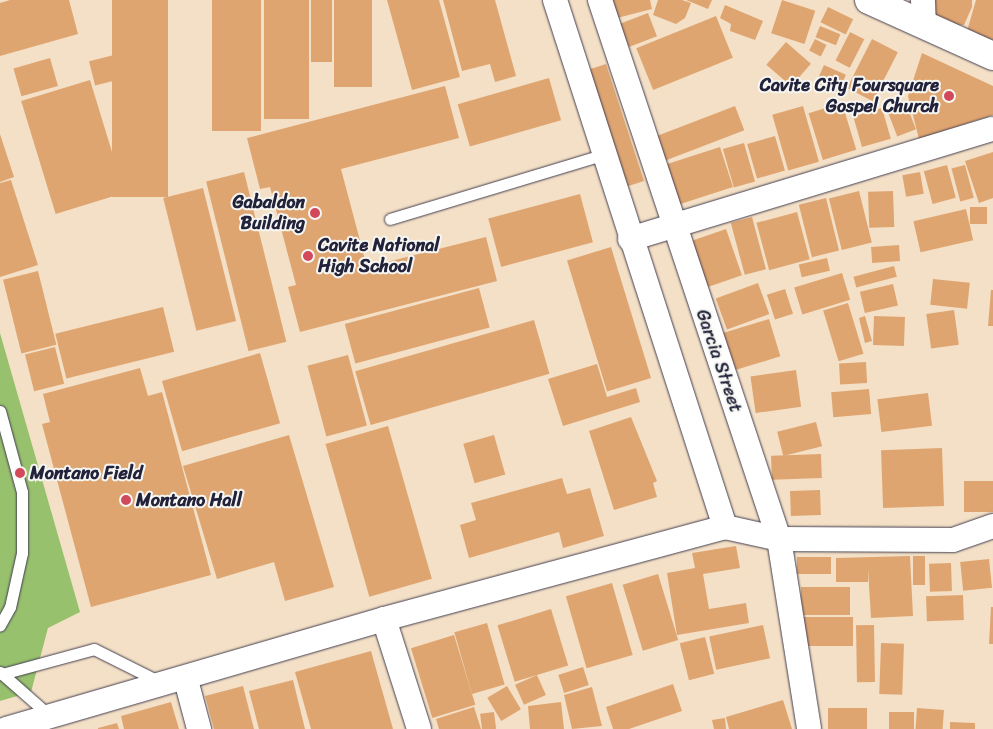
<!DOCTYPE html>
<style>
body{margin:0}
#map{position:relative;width:993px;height:729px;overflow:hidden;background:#f4e0c6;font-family:Sriracha,sans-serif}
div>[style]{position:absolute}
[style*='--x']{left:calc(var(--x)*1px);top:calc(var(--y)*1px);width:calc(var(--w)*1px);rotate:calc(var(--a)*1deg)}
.green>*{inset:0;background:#98c16e}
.building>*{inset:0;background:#dfa571;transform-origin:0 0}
.roads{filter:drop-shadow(0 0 1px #423e50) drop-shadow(0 0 1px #423e50)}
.service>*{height:11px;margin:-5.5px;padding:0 5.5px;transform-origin:5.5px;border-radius:5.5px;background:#fff}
.minor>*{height:24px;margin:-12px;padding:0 12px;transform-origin:12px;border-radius:12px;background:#fff}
.tertiary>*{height:28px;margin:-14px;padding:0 14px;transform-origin:14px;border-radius:14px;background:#fff}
.dots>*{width:14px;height:14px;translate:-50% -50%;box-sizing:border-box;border:2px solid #f6f6f2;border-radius:50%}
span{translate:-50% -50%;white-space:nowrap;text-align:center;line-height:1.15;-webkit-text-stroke:4px #f6f6f2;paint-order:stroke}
.poi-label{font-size:18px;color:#22223b;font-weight:700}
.right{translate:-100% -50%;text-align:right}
.left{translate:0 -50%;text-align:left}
.street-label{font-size:18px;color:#22223b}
</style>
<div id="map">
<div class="green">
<div style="clip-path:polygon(0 333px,80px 612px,48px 628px,31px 692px,0 701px)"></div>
</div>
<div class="building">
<div style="clip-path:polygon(10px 0,69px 0,78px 34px,0 56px,0 3px)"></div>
<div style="left:112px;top:0;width:56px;height:197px"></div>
<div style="left:212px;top:0;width:49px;height:131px"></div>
<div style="left:264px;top:0;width:45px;height:119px"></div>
<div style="left:311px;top:0;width:21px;height:62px"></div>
<div style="left:334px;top:0;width:38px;height:87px"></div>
<div style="clip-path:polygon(387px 0,439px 0,460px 77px,412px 90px)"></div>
<div style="clip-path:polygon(443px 0,495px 0,516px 76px,495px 82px,490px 64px,462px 71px)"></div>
<div style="clip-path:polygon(608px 0,650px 0,652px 9px,613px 19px)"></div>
<div style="clip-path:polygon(658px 0,682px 0,691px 3px,685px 18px,676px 24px,653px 15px)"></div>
<div style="clip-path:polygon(686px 0,712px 0,708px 9px)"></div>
<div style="left:782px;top:0;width:35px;height:35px;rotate:18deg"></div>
<div style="clip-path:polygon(931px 0,972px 0,972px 7px,964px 25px,931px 25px)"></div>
<div style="clip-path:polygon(976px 0,993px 0,993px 40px,967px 31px)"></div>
<div style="clip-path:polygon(725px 5px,763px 21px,755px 40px,730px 31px,731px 24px,720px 18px)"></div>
<div style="left:828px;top:7px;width:28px;height:17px;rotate:26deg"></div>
<div style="left:648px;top:13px;width:25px;height:30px;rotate:69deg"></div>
<div style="left:716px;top:16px;width:45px;height:86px;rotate:68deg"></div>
<div style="left:820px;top:26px;width:22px;height:12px;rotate:22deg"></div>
<div style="left:850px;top:32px;width:16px;height:32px;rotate:27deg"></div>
<div style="left:815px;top:39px;width:13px;height:13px;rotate:27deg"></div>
<div style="left:872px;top:39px;width:29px;height:55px;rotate:27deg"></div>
<div style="left:786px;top:42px;width:33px;height:30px;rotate:41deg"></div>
<div style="left:122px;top:53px;width:25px;height:34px;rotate:76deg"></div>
<div style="clip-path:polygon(922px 53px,993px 86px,993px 115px,919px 139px,908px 96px)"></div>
<div style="left:50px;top:58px;width:29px;height:38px;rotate:74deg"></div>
<div style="left:606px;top:64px;width:123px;height:22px;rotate:72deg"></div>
<div style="left:824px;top:65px;width:24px;height:20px;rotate:24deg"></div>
<div style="left:549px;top:78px;width:44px;height:95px;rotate:74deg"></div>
<div style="left:90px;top:80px;width:118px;height:72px;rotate:73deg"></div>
<div style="clip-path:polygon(445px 86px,459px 138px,341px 169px,367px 267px,486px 237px,497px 281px,300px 332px,288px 287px,296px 285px,270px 187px,260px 189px,247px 138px)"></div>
<div style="left:842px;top:103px;width:49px;height:35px;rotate:73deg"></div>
<div style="left:735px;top:106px;width:26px;height:90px;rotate:69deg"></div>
<div style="left:803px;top:106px;width:58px;height:32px;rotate:74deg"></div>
<div style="left:907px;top:106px;width:25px;height:20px;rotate:69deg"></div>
<div style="left:882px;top:108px;width:32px;height:30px;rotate:74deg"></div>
<div style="clip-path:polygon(0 134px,14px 177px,0 182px)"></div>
<div style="left:775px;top:136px;width:36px;height:29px;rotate:74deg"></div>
<div style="left:744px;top:143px;width:40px;height:22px;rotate:74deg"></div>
<div style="left:720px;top:147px;width:42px;height:61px;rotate:72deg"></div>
<div style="clip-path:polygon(993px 152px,993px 198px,979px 203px,965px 161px)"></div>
<div style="left:947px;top:165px;width:34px;height:24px;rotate:75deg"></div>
<div style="left:965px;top:165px;width:34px;height:14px;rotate:75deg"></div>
<div style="left:244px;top:172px;width:175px;height:39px;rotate:76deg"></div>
<div style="left:920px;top:172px;width:22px;height:18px;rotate:80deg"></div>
<div style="clip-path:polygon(11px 180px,38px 265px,0 277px,0 183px)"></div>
<div style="left:203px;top:188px;width:137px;height:41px;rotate:76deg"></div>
<div style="left:859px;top:191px;width:53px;height:31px;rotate:76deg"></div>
<div style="left:893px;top:191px;width:36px;height:25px;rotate:88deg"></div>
<div style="left:580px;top:194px;width:50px;height:95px;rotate:75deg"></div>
<div style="left:826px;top:198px;width:54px;height:28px;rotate:76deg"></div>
<div style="left:970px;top:207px;width:17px;height:17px"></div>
<div style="left:966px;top:209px;width:32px;height:54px;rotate:77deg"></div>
<div style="left:797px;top:212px;width:49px;height:42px;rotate:75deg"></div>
<div style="left:752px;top:217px;width:54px;height:22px;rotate:75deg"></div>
<div style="left:726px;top:229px;width:49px;height:36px;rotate:71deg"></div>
<div style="left:899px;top:245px;width:16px;height:28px;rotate:86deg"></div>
<div style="left:611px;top:247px;width:137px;height:46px;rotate:73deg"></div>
<div style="left:827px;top:258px;width:13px;height:29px;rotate:77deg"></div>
<div style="left:894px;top:266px;width:11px;height:42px;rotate:75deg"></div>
<div style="left:38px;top:271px;width:76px;height:36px;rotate:76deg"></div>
<div style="left:842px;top:273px;width:28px;height:50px;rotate:73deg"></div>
<div style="left:933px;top:279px;width:37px;height:26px;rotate:6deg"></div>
<div style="left:758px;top:283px;width:33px;height:45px;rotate:70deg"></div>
<div style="left:893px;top:284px;width:22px;height:34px;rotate:77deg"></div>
<div style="left:479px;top:288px;width:41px;height:139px;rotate:75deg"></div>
<div style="left:785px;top:289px;width:26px;height:19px;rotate:72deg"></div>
<div style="clip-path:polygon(991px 290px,993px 290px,993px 326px,988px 326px)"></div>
<div style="left:848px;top:303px;width:53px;height:26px;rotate:73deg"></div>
<div style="left:163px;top:307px;width:46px;height:111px;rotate:76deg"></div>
<div style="left:954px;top:310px;width:35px;height:28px;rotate:82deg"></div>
<div style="clip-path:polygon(865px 316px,872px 341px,865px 343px,859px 318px)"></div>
<div style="left:874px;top:316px;width:31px;height:29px;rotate:2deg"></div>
<div style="left:769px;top:319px;width:39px;height:48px;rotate:73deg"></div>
<div style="left:534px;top:320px;width:56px;height:186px;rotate:74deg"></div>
<div style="left:55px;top:347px;width:38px;height:31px;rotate:76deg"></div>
<div style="left:260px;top:353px;width:73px;height:102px;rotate:74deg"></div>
<div style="left:348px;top:355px;width:73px;height:42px;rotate:75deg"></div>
<div style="left:866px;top:362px;width:21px;height:27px;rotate:87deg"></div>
<div style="clip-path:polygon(597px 364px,607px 397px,636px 388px,640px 402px,563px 426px,548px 379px)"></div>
<div style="clip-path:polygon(140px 368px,148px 396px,162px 392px,211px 575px,91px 607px,42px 424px,50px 422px,43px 394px)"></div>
<div style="left:796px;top:370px;width:37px;height:46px;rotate:82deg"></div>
<div style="left:869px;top:389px;width:25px;height:38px;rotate:85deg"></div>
<div style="left:928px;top:393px;width:33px;height:51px;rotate:83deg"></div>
<div style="clip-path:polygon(631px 417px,657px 481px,653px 483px,657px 497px,614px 510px,589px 431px)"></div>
<div style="left:816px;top:422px;width:25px;height:40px;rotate:76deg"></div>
<div style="left:388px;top:426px;width:159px;height:65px;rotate:74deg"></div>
<div style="clip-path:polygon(289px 435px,334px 587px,285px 601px,274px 562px,217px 579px,183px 466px)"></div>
<div style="left:494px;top:435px;width:41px;height:32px;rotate:74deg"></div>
<div style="left:942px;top:448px;width:58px;height:61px;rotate:88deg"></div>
<div style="left:821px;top:454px;width:24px;height:50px;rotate:88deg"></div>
<div style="clip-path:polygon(562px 478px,567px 494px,590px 488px,604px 536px,563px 548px,559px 532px,469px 558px,460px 525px,476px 520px,471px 503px)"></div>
<div style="left:993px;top:481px;width:31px;height:29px;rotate:90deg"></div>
<div style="left:820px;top:490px;width:25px;height:30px;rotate:88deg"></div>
<div style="clip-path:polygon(736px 546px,740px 568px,703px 574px,709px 609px,746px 603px,749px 623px,677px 635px,667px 573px,695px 568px,692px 553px)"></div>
<div style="clip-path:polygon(910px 556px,913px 616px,871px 618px,868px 569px,868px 582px,836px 582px,836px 558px)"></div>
<div style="left:913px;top:556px;width:12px;height:29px"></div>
<div style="left:831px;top:557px;width:17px;height:34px;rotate:90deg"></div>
<div style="left:989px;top:559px;width:29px;height:29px;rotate:84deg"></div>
<div style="left:951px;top:563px;width:28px;height:22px;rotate:88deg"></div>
<div style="left:658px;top:574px;width:69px;height:37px;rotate:73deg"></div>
<div style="left:612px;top:583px;width:75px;height:48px;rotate:74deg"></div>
<div style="left:850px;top:587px;width:28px;height:49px;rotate:90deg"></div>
<div style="left:963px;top:595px;width:25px;height:37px;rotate:88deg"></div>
<div style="clip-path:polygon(991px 607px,993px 607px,993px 644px,989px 644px)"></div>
<div style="left:551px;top:609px;width:59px;height:56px;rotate:73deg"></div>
<div style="left:853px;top:617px;width:29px;height:52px;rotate:90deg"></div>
<div style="left:487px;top:623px;width:64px;height:34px;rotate:74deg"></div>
<div style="left:763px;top:625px;width:34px;height:55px;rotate:78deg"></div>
<div style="left:874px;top:625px;width:57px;height:18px;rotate:89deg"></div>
<div style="left:454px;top:635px;width:73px;height:45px;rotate:73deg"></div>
<div style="left:705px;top:637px;width:38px;height:26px;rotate:76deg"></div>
<div style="left:881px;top:643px;width:23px;height:51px;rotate:2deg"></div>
<div style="clip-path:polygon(371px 651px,393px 729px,311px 729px,295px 672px)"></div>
<div style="left:583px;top:667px;width:19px;height:26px;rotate:72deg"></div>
<div style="left:537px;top:675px;width:22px;height:24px;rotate:66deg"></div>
<div style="clip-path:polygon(293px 680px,305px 729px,259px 729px,249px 691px)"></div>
<div style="clip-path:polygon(673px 684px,682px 711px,629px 729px,613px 729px,606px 707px)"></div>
<div style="clip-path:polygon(243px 686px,254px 729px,214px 729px,205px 696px)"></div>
<div style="left:507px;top:686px;width:27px;height:23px;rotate:59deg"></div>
<div style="clip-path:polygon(592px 687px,602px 726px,572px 729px,564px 695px)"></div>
<div style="clip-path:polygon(783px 700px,792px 729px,729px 729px,726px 717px)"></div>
<div style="clip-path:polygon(171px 702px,179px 729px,124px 729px,121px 716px)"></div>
<div style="clip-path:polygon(561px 702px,564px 729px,530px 729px,528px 706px)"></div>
<div style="clip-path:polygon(474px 707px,481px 729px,439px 729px,436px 719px)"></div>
<div style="left:867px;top:708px;width:21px;height:39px;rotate:90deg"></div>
<div style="left:917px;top:708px;width:27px;height:21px;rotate:4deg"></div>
<div style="left:494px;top:712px;width:17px;height:14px;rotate:83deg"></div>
<div style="left:889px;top:712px;width:25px;height:17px"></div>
<div style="clip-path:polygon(725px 718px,726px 729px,714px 729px,712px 720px)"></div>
<div style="clip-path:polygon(950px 722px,975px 723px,975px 729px,950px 729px)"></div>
<div style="clip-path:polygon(117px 723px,119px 729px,98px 729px,98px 728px)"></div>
</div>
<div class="roads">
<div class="service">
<div style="--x:390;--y:219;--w:221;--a:-16.8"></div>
<div style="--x:0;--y:411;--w:84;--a:74.8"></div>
<div style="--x:22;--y:492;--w:61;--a:90"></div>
<div style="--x:22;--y:553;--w:55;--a:102.5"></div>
<div style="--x:10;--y:607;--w:21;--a:119"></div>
<div style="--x:0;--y:672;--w:68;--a:41.4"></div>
<div style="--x:2;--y:674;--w:95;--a:-15.2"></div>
<div style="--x:94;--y:649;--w:76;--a:26.6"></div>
</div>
<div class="minor">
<div style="--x:555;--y:0;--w:554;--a:72.12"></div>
<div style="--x:600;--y:0;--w:568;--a:71.63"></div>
<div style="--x:779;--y:539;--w:192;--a:81"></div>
<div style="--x:923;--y:0;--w:25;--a:88"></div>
<div style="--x:630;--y:239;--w:379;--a:-16.9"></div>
<div style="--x:384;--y:619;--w:115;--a:72.3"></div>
<div style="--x:186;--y:680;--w:51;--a:75.1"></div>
<div style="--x:6;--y:729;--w:394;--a:-16.2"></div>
<div style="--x:384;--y:619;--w:353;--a:-15.1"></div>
<div style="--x:725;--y:527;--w:55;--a:12.5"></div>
<div style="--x:779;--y:539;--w:174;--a:0.3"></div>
<div style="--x:953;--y:540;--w:42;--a:-19.3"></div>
</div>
<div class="tertiary">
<div style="--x:869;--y:0;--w:136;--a:24.3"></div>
</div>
</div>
<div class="dots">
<div style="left:949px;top:96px;background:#d1495b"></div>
<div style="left:315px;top:213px;background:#d1495b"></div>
<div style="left:308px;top:256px;background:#d1495b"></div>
<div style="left:20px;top:473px;background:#d1495b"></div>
<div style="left:126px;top:500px;background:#d1495b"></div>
</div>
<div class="poi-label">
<span class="right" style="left:939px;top:96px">Cavite City Foursquare<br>Gospel Church</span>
<span class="right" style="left:305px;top:213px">Gabaldon<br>Building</span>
<span class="left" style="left:318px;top:256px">Cavite National<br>High School</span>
<span class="left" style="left:30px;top:473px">Montano Field</span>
<span class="left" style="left:136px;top:500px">Montano Hall</span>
</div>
<div class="street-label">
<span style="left:719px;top:361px;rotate:71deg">Garcia Street</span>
</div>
</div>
